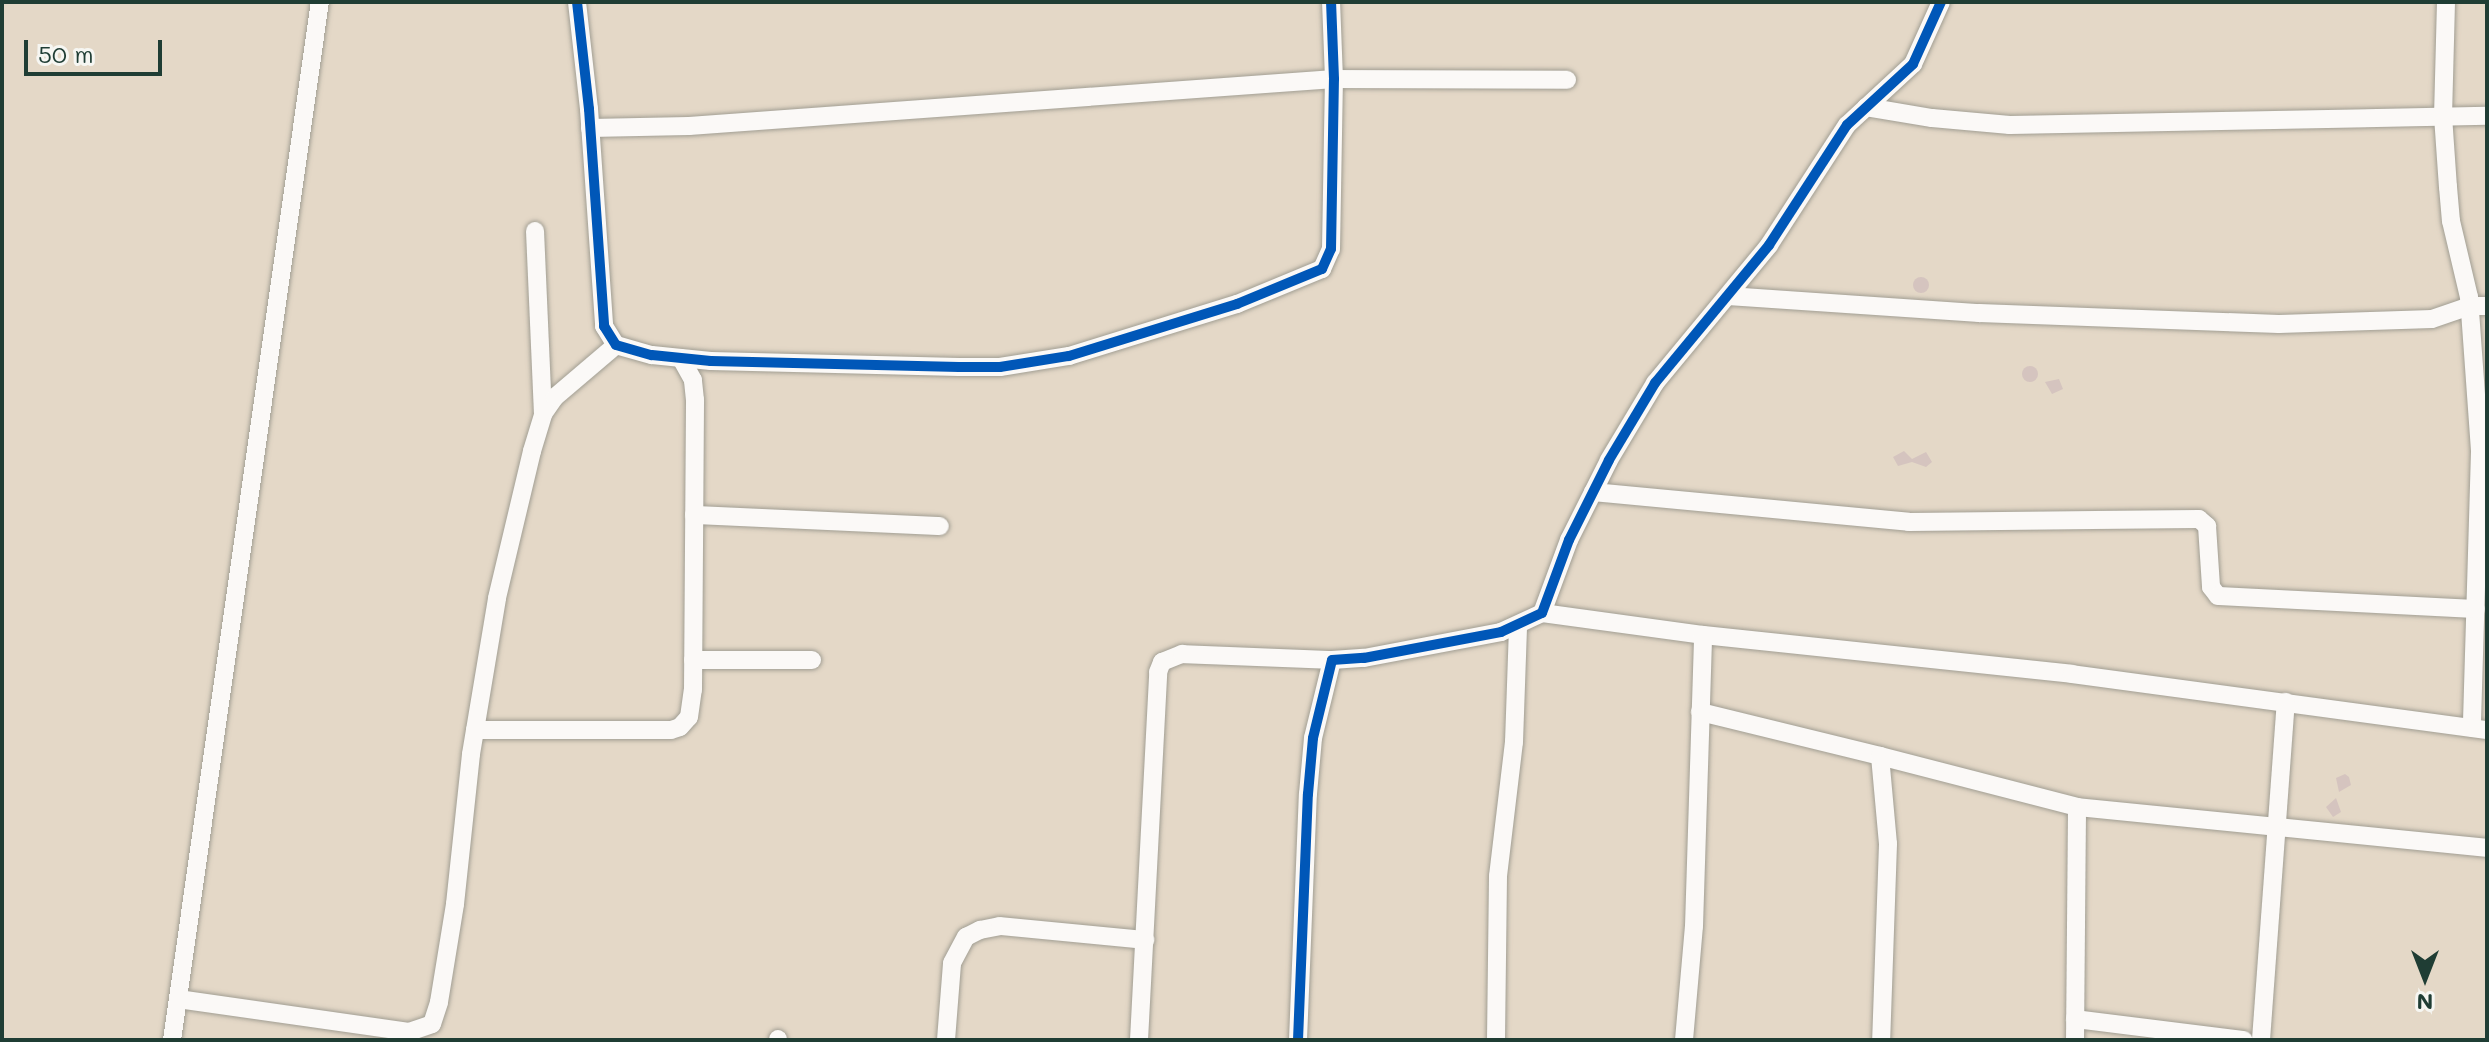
<!DOCTYPE html>
<style>
body{margin:0}
#map{position:relative;width:2489px;height:1042px;overflow:hidden;background:#e4d8c7;font-family:Mali,sans-serif}
div>[style]{position:absolute}
[style*='--x']{left:calc(var(--x)*1px);top:calc(var(--y)*1px);width:calc(var(--w)*1px);rotate:calc(var(--a)*1deg)}
.building>*{inset:0;background:#d5c4bf}
.round{border-radius:50%}
.roads{filter:drop-shadow(0 0 2px #a19e93) drop-shadow(0 0 2px #a19e93)}
.minor>*{height:18px;margin:-9px;padding:0 9px;transform-origin:9px;border-radius:9px;background:#fbf9f7}
.cycleway>*{height:10px;margin:-5px;padding:0 5px;transform-origin:5px;border-radius:5px;background:#0057b8}
span{translate:-50% -50%;white-space:nowrap;text-align:center;line-height:1.15;-webkit-text-stroke:6px #f6f6f2;paint-order:stroke}
.frame{position:absolute;inset:0;border:4px solid #1f3d34;pointer-events:none}
.north{position:absolute;left:2385px;top:938px;width:80px;height:80px;-webkit-text-stroke:6px #f6f6f2;paint-order:stroke;rotate:180deg;font-size:22px;font-weight:700;line-height:32px;text-align:center;color:#1f3d34}
.north::after{content:'';display:block;margin:auto;width:28px;height:36px;background:#1f3d34;clip-path:polygon(50% 0,100% 100%,50% 72%,0 100%)}
.scale{position:absolute;left:24px;top:40px;width:138px;height:36px;box-sizing:border-box;border:4px solid #1f3d34;border-top:0;padding-left:10px;font-size:24px;line-height:28px;white-space:nowrap;color:#1f3d34;-webkit-text-stroke:6px #f6f6f2;paint-order:stroke}
</style>
<div id="map">
<div class="building">
<div class="round" style="left:1913px;top:277px;width:16px;height:16px"></div>
<div class="round" style="left:2022px;top:366px;width:16px;height:16px"></div>
<div style="clip-path:polygon(2059px 379px,2063px 389px,2052px 394px,2045px 382px)"></div>
<div style="clip-path:polygon(1904px 451px,1912px 459px,1926px 452px,1932px 462px,1926px 467px,1912px 462px,1898px 466px,1893px 457px)"></div>
<div style="clip-path:polygon(2345px 774px,2349px 777px,2351px 785px,2339px 792px,2336px 778px)"></div>
<div style="clip-path:polygon(2336px 798px,2341px 812px,2333px 817px,2326px 807px)"></div>
</div>
<div class="roads">
<div class="minor">
<div style="--x:577;--y:2;--w:108;--a:83.6"></div>
<div style="--x:589;--y:109;--w:218;--a:86"></div>
<div style="--x:604;--y:326;--w:22;--a:58"></div>
<div style="--x:616;--y:345;--w:37;--a:16"></div>
<div style="--x:652;--y:355;--w:59;--a:5.8"></div>
<div style="--x:711;--y:361;--w:248;--a:1.4"></div>
<div style="--x:959;--y:367;--w:41;--a:0"></div>
<div style="--x:1000;--y:367;--w:70;--a:-9.1"></div>
<div style="--x:1069;--y:356;--w:176;--a:-17.2"></div>
<div style="--x:1237;--y:304;--w:92;--a:-22.4"></div>
<div style="--x:1322;--y:269;--w:22;--a:-66"></div>
<div style="--x:1331;--y:249;--w:170;--a:-89"></div>
<div style="--x:1334;--y:79;--w:77;--a:-92.2"></div>
<div style="--x:2446;--y:2;--w:114;--a:91.5"></div>
<div style="--x:2443;--y:116;--w:71;--a:86"></div>
<div style="--x:2448;--y:187;--w:34;--a:85"></div>
<div style="--x:2451;--y:221;--w:78;--a:76.7"></div>
<div style="--x:2469;--y:297;--w:155;--a:85.9"></div>
<div style="--x:2480;--y:452;--w:276;--a:91.7"></div>
<div style="--x:1866;--y:107;--w:67;--a:9.5"></div>
<div style="--x:1932;--y:118;--w:78;--a:5.1"></div>
<div style="--x:2010;--y:125;--w:477;--a:-1.1"></div>
<div style="--x:590;--y:128;--w:99;--a:-1.2"></div>
<div style="--x:689;--y:126;--w:647;--a:-4.17"></div>
<div style="--x:1334;--y:79;--w:233;--a:0.2"></div>
<div style="--x:535;--y:231;--w:183;--a:87.5"></div>
<div style="--x:1728;--y:296;--w:252;--a:3.9"></div>
<div style="--x:1979;--y:313;--w:300;--a:2.1"></div>
<div style="--x:2279;--y:324;--w:153;--a:-1.9"></div>
<div style="--x:2432;--y:319;--w:40;--a:-18.9"></div>
<div style="--x:2470;--y:306;--w:17;--a:0"></div>
<div style="--x:1593;--y:492;--w:317;--a:5.4"></div>
<div style="--x:1909;--y:522;--w:290;--a:-0.6"></div>
<div style="--x:2199;--y:519;--w:11;--a:41"></div>
<div style="--x:2207;--y:526;--w:61;--a:86.2"></div>
<div style="--x:2211;--y:587;--w:11;--a:52"></div>
<div style="--x:2218;--y:596;--w:258;--a:2.9"></div>
<div style="--x:694;--y:515;--w:246;--a:2.6"></div>
<div style="--x:1542;--y:613;--w:162;--a:7.8"></div>
<div style="--x:1703;--y:635;--w:371;--a:6"></div>
<div style="--x:2072;--y:674;--w:419;--a:7.7"></div>
<div style="--x:693;--y:660;--w:119;--a:0"></div>
<div style="--x:1700;--y:712;--w:185;--a:13.7"></div>
<div style="--x:1880;--y:756;--w:88;--a:84.8"></div>
<div style="--x:1888;--y:844;--w:196;--a:92"></div>
<div style="--x:475;--y:730;--w:196;--a:0"></div>
<div style="--x:671;--y:730;--w:9;--a:-18"></div>
<div style="--x:680;--y:727;--w:13;--a:-48"></div>
<div style="--x:689;--y:717;--w:27;--a:-82"></div>
<div style="--x:693;--y:690;--w:290;--a:-89.6"></div>
<div style="--x:695;--y:400;--w:20;--a:-96"></div>
<div style="--x:693;--y:380;--w:25;--a:-119"></div>
<div style="--x:1880;--y:756;--w:203;--a:14.5"></div>
<div style="--x:2077;--y:807;--w:412;--a:5.7"></div>
<div style="--x:178;--y:999;--w:233;--a:8.1"></div>
<div style="--x:409;--y:1032;--w:24;--a:-19"></div>
<div style="--x:432;--y:1024;--w:23;--a:-72"></div>
<div style="--x:439;--y:1002;--w:99;--a:-80.7"></div>
<div style="--x:455;--y:904;--w:151;--a:-83.9"></div>
<div style="--x:471;--y:754;--w:158;--a:-80.5"></div>
<div style="--x:497;--y:598;--w:151;--a:-76.6"></div>
<div style="--x:532;--y:451;--w:39;--a:-73"></div>
<div style="--x:543;--y:414;--w:21;--a:-55"></div>
<div style="--x:555;--y:397;--w:80;--a:-40.4"></div>
<div style="--x:2075;--y:1019;--w:170;--a:7.1"></div>
<div style="--x:172;--y:1040;--w:1048;--a:-81.89"></div>
<div style="--x:778;--y:1040;--w:1;--a:-90"></div>
<div style="--x:946;--y:1040;--w:77;--a:-85.5"></div>
<div style="--x:952;--y:963;--w:30;--a:-62"></div>
<div style="--x:966;--y:937;--w:16;--a:-27"></div>
<div style="--x:980;--y:930;--w:20;--a:-11"></div>
<div style="--x:1000;--y:926;--w:146;--a:5.5"></div>
<div style="--x:1139;--y:1040;--w:368;--a:-87"></div>
<div style="--x:1158;--y:672;--w:11;--a:-68"></div>
<div style="--x:1162;--y:662;--w:22;--a:-22"></div>
<div style="--x:1182;--y:654;--w:150;--a:2.3"></div>
<div style="--x:1298;--y:1040;--w:246;--a:-87.7"></div>
<div style="--x:1308;--y:794;--w:56;--a:-84.9"></div>
<div style="--x:1313;--y:738;--w:80;--a:-76.3"></div>
<div style="--x:1332;--y:660;--w:32;--a:-4"></div>
<div style="--x:1364;--y:658;--w:139;--a:-10.7"></div>
<div style="--x:1501;--y:632;--w:45;--a:-24.9"></div>
<div style="--x:1542;--y:613;--w:78;--a:-69.7"></div>
<div style="--x:1569;--y:540;--w:89;--a:-63.4"></div>
<div style="--x:1609;--y:460;--w:90;--a:-59.1"></div>
<div style="--x:1655;--y:383;--w:179;--a:-50.4"></div>
<div style="--x:1769;--y:245;--w:143;--a:-57"></div>
<div style="--x:1847;--y:125;--w:90;--a:-42.7"></div>
<div style="--x:1913;--y:64;--w:68;--a:-65.7"></div>
<div style="--x:1496;--y:1040;--w:164;--a:-89.3"></div>
<div style="--x:1498;--y:876;--w:135;--a:-83.2"></div>
<div style="--x:1514;--y:742;--w:116;--a:-88"></div>
<div style="--x:1684;--y:1040;--w:114;--a:-85"></div>
<div style="--x:1694;--y:926;--w:291;--a:-88.2"></div>
<div style="--x:2075;--y:1040;--w:233;--a:-89.5"></div>
<div style="--x:2261;--y:1040;--w:339;--a:-85.8"></div>
</div>
</div>
<div class="cycleway">
<div style="--x:577;--y:2;--w:108;--a:83.6"></div>
<div style="--x:589;--y:109;--w:218;--a:86"></div>
<div style="--x:604;--y:326;--w:22;--a:58"></div>
<div style="--x:616;--y:345;--w:37;--a:16"></div>
<div style="--x:652;--y:355;--w:59;--a:5.8"></div>
<div style="--x:711;--y:361;--w:248;--a:1.4"></div>
<div style="--x:959;--y:367;--w:41;--a:0"></div>
<div style="--x:1000;--y:367;--w:70;--a:-9.1"></div>
<div style="--x:1069;--y:356;--w:176;--a:-17.2"></div>
<div style="--x:1237;--y:304;--w:92;--a:-22.4"></div>
<div style="--x:1322;--y:269;--w:22;--a:-66"></div>
<div style="--x:1331;--y:249;--w:170;--a:-89"></div>
<div style="--x:1334;--y:79;--w:77;--a:-92.2"></div>
<div style="--x:1298;--y:1040;--w:246;--a:-87.7"></div>
<div style="--x:1308;--y:794;--w:56;--a:-84.9"></div>
<div style="--x:1313;--y:738;--w:80;--a:-76.3"></div>
<div style="--x:1332;--y:660;--w:32;--a:-4"></div>
<div style="--x:1364;--y:658;--w:139;--a:-10.7"></div>
<div style="--x:1501;--y:632;--w:45;--a:-24.9"></div>
<div style="--x:1542;--y:613;--w:78;--a:-69.7"></div>
<div style="--x:1569;--y:540;--w:89;--a:-63.4"></div>
<div style="--x:1609;--y:460;--w:90;--a:-59.1"></div>
<div style="--x:1655;--y:383;--w:179;--a:-50.4"></div>
<div style="--x:1769;--y:245;--w:143;--a:-57"></div>
<div style="--x:1847;--y:125;--w:90;--a:-42.7"></div>
<div style="--x:1913;--y:64;--w:68;--a:-65.7"></div>
</div>
<div class="frame"></div>
<div class="north">N</div>
<div class="scale">50 m</div>
</div>
